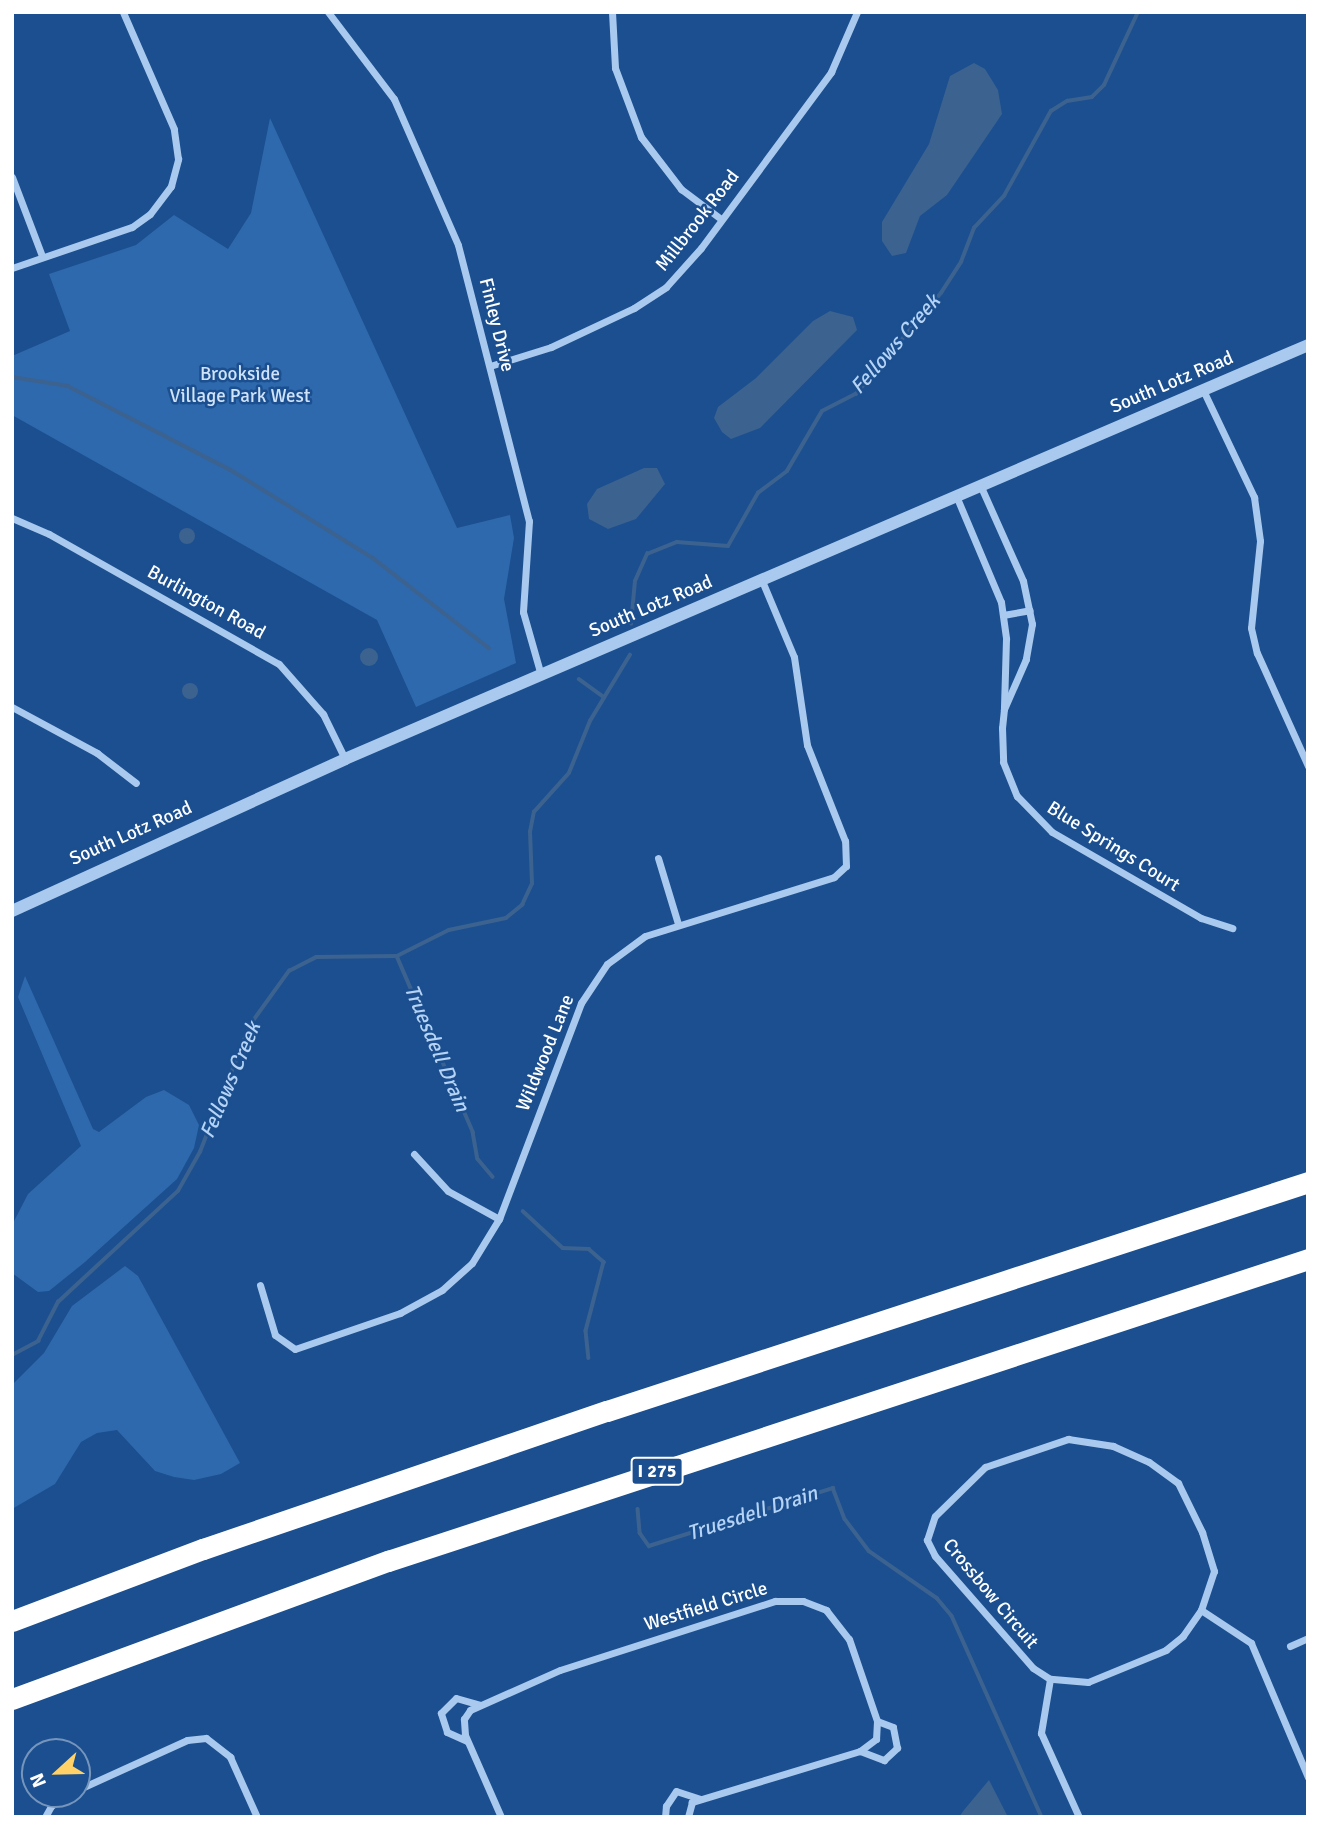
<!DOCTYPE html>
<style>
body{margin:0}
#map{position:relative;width:1320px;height:1829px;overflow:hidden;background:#1b4f8f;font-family:Signika,sans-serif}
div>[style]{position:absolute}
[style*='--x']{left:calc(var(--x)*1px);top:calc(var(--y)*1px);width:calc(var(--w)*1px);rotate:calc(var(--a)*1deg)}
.green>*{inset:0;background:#2e69ad}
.water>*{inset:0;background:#3c6290}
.round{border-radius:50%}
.stream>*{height:3.5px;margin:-1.75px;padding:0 1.75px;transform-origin:1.75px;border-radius:1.75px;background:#3c6290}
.minor>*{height:7px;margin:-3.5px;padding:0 3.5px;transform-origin:3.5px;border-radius:3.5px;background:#a9c9ee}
.tertiary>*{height:12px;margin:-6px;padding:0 6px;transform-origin:6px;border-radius:6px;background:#a9c9ee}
.motorway>*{height:21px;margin:-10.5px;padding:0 10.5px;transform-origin:10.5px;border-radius:10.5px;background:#fff}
span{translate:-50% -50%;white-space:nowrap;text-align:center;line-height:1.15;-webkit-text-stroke:5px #1b4f8f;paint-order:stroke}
.shield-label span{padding:2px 5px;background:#1b4f8f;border:2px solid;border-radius:5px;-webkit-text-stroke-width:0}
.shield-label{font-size:18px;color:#fff;font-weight:700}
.street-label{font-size:19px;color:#fff}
.park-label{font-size:19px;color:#cfe3fa}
.water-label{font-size:21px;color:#b5d3f5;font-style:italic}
.frame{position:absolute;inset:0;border:14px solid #fff;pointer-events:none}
.north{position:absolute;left:21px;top:1738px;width:70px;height:70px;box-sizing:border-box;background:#1b4f8f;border:2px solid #7695bc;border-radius:50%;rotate:248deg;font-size:19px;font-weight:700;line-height:28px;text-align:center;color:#fff}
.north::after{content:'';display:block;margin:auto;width:24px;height:32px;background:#ffd166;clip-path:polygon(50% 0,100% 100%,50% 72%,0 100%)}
</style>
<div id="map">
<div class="green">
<div style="clip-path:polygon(270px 118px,457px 528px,510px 515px,514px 538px,504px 599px,516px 663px,416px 707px,377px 620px,12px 415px,12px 356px,70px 331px,49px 274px,136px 245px,174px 215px,228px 249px,251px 213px)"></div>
<div style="clip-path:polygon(25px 976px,93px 1129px,99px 1132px,146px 1097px,164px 1090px,189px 1105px,199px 1125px,194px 1148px,177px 1179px,85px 1262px,49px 1291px,38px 1292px,12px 1273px,12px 1225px,28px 1194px,81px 1146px,18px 997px)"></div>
<div style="clip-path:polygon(125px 1266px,138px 1276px,240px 1463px,221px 1474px,194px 1480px,174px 1477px,155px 1471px,117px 1430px,97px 1433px,81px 1442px,55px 1484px,12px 1509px,12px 1385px,44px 1353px,72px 1306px)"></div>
</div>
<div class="water">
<div style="clip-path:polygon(974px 63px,985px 69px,998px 90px,1002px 114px,947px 195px,920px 216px,906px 253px,892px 256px,882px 241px,882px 222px,929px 144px,950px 76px)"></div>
<div style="clip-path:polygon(830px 311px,853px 317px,857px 330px,760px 428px,731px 439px,722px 432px,714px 418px,718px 407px,756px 378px,813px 321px)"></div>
<div style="clip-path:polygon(644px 468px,657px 468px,665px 484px,636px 519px,608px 529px,589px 519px,587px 504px,597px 489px)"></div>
<div class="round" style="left:179px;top:528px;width:16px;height:16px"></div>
<div class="round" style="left:360px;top:648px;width:18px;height:18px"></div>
<div class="round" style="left:182px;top:683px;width:16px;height:16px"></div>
<div style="clip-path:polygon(989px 1780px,1008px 1817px,959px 1817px,964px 1810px)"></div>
</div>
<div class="stream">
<div style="--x:12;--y:377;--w:57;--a:9.1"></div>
<div style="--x:68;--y:386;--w:183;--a:27.3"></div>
<div style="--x:231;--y:470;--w:167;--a:31.8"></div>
<div style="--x:373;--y:558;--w:147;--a:37.8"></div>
<div style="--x:631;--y:624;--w:43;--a:-84.7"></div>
<div style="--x:635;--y:581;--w:30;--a:-66"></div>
<div style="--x:647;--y:554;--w:32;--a:-22"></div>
<div style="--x:677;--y:542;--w:51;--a:4.5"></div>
<div style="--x:728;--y:546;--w:61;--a:-60.5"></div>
<div style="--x:758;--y:493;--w:36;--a:-37"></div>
<div style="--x:787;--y:471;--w:69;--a:-59.7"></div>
<div style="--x:822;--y:411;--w:38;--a:-27"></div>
<div style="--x:856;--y:394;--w:132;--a:-49.9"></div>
<div style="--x:941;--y:293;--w:37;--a:-57"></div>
<div style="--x:961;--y:262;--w:36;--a:-69"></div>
<div style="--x:974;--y:228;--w:44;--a:-46.8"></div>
<div style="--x:1004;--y:196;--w:97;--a:-61.1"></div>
<div style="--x:1051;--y:111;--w:19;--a:-32"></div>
<div style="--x:1067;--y:101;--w:25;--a:-9"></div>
<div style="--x:1092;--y:97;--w:17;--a:-45"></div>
<div style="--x:1104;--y:85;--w:81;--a:-65"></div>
<div style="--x:579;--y:679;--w:31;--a:36"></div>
<div style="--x:397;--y:956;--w:192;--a:66.6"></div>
<div style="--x:473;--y:1132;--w:27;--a:80"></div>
<div style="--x:478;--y:1159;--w:23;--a:50"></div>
<div style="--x:523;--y:1211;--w:54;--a:42.8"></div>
<div style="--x:563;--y:1248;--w:26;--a:2"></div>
<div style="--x:589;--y:1249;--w:20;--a:41"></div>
<div style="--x:604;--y:1262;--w:71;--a:104.6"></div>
<div style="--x:586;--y:1331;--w:27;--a:84"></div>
<div style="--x:12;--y:1355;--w:30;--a:-28"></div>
<div style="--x:38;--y:1341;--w:44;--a:-62.9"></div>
<div style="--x:58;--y:1302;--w:163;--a:-42.8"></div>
<div style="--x:178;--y:1191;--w:45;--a:-60.6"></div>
<div style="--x:200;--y:1152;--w:136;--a:-68.5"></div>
<div style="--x:250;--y:1025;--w:67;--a:-54.2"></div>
<div style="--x:289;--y:971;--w:30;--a:-27"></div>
<div style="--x:316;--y:957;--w:81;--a:-0.7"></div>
<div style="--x:397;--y:956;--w:58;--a:-26.6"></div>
<div style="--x:449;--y:930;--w:58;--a:-11.9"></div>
<div style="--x:506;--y:918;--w:21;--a:-39"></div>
<div style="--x:522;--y:905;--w:23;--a:-65"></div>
<div style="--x:532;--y:884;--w:52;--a:-92.2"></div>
<div style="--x:530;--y:832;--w:20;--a:-79"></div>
<div style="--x:534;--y:812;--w:52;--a:-48.1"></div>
<div style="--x:569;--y:773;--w:56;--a:-68"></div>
<div style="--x:590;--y:721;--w:77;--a:-58.8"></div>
<div style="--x:638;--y:1509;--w:24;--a:85"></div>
<div style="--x:640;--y:1533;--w:16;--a:55"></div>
<div style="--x:649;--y:1546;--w:193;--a:-17.5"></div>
<div style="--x:833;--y:1488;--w:33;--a:69"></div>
<div style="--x:845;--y:1519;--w:40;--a:53"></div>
<div style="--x:869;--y:1551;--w:83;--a:34.7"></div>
<div style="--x:937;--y:1598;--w:23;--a:50"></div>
<div style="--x:952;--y:1616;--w:220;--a:65.9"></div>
</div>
<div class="minor">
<div style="--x:328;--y:12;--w:109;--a:52.8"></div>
<div style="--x:394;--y:99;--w:159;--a:66.3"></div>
<div style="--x:458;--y:245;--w:285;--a:75.6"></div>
<div style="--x:529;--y:521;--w:91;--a:93.8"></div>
<div style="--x:523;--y:612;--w:66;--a:74.1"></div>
<div style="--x:612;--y:12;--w:56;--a:86.9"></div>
<div style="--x:615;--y:68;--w:74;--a:69.4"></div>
<div style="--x:641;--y:137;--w:66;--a:52.4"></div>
<div style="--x:681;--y:189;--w:50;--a:36.9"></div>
<div style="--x:12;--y:177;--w:85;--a:69.2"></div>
<div style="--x:12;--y:268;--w:127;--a:-18.9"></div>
<div style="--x:132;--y:227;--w:22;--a:-36"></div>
<div style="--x:150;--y:214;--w:35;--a:-53"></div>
<div style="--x:171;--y:186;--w:28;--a:-75"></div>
<div style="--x:178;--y:159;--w:30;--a:-98"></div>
<div style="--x:174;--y:129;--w:128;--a:-113.6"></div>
<div style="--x:490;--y:366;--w:64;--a:-17.3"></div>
<div style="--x:551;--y:347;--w:92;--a:-25.2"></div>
<div style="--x:634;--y:308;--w:38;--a:-33"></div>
<div style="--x:666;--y:287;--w:52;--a:-48.1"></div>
<div style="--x:701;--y:248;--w:219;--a:-53.5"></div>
<div style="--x:831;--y:72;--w:65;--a:-66.6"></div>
<div style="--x:1203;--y:390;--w:119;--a:64.5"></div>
<div style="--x:1254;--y:497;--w:44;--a:82.2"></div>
<div style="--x:1260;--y:541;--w:87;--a:95.9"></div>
<div style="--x:1251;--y:628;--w:26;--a:77"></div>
<div style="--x:1257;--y:653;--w:124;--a:65.7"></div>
<div style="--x:981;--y:487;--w:103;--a:65.9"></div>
<div style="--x:1023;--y:581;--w:44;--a:78.2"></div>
<div style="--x:1032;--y:624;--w:36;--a:100"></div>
<div style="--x:1026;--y:659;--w:55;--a:113.7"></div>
<div style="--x:1004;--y:709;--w:19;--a:96"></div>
<div style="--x:1002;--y:728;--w:34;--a:88"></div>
<div style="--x:1003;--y:762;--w:37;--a:68"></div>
<div style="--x:1017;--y:796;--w:50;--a:45.8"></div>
<div style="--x:1052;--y:832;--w:172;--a:30"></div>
<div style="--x:1201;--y:918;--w:33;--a:18"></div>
<div style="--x:957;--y:498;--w:113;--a:67.1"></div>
<div style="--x:1001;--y:602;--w:37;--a:82"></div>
<div style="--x:1006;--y:639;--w:69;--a:91.7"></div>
<div style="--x:12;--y:518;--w:40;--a:23.4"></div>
<div style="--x:49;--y:534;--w:264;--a:29.5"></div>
<div style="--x:279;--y:664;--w:67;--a:48.7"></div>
<div style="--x:323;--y:714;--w:50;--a:63.9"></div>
<div style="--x:1003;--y:615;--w:27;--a:-10"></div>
<div style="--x:12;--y:707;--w:97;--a:28.4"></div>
<div style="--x:97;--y:753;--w:49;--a:37.6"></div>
<div style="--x:658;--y:858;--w:69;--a:73.1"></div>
<div style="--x:414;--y:1154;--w:50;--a:47.4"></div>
<div style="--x:448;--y:1191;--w:58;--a:28.8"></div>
<div style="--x:260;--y:1285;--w:52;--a:73.3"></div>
<div style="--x:275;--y:1335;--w:24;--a:35"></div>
<div style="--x:295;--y:1349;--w:111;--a:-18.9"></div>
<div style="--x:400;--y:1313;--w:48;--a:-28.7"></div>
<div style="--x:442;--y:1290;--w:40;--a:-42"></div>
<div style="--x:472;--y:1263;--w:52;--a:-58.5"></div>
<div style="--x:499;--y:1219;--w:231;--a:-69.2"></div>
<div style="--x:581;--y:1003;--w:47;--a:-56.3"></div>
<div style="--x:607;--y:964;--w:47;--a:-36.4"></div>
<div style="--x:645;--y:936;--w:198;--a:-17.3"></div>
<div style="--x:834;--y:877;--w:16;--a:-43"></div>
<div style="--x:846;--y:866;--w:25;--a:-92"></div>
<div style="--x:845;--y:841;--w:103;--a:-111.6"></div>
<div style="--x:807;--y:745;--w:89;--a:-98.4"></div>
<div style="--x:794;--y:657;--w:82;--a:-112.8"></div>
<div style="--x:1068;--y:1439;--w:46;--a:8.8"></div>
<div style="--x:1113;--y:1446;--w:39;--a:24"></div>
<div style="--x:1149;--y:1462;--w:36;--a:36"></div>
<div style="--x:1178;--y:1483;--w:55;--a:63.9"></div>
<div style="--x:1202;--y:1532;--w:41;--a:72.9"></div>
<div style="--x:1214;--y:1571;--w:41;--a:108.4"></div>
<div style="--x:1201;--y:1610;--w:32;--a:125"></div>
<div style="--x:1183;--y:1636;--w:22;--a:141"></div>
<div style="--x:1166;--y:1650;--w:84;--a:157.7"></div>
<div style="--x:1088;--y:1682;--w:38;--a:-175"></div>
<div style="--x:1050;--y:1679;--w:20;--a:-147"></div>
<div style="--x:1033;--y:1668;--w:149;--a:-131.2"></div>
<div style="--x:935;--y:1556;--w:18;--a:-117"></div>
<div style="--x:927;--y:1540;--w:25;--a:-72"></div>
<div style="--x:935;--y:1516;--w:70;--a:-44.4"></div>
<div style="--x:985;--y:1467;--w:88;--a:-18.6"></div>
<div style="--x:1201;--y:1610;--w:60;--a:33.4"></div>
<div style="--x:1251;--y:1643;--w:146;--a:67"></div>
<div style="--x:1290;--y:1646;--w:20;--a:-24"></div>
<div style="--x:1050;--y:1679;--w:55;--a:99.5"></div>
<div style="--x:1041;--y:1733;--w:92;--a:65.7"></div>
<div style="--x:467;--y:1741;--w:22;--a:-156"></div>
<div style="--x:447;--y:1732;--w:20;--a:-108"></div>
<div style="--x:441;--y:1713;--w:21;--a:-45"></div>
<div style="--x:456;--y:1698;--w:25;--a:16"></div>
<div style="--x:860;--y:1751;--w:26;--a:21"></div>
<div style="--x:884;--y:1760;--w:18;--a:-43"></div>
<div style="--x:897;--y:1748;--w:21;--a:-101"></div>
<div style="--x:893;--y:1727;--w:17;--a:-159"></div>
<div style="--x:77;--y:1790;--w:121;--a:-24.4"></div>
<div style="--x:187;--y:1740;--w:19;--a:-6"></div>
<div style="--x:206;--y:1738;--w:31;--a:38"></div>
<div style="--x:230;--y:1757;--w:66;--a:65.8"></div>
<div style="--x:45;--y:1817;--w:13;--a:-61"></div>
<div style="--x:51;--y:1806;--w:22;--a:-34"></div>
<div style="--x:501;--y:1817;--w:90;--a:-113.7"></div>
<div style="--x:465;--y:1735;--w:16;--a:-94"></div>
<div style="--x:464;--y:1719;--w:11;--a:-56"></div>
<div style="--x:470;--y:1710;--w:98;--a:-24"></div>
<div style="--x:560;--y:1670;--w:226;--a:-17.8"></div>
<div style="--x:775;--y:1601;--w:28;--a:0"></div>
<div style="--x:803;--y:1601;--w:25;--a:21"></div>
<div style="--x:826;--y:1610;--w:37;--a:52"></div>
<div style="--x:849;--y:1639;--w:87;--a:71.1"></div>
<div style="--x:877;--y:1721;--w:18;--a:93"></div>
<div style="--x:876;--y:1739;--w:20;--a:143"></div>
<div style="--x:860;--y:1751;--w:176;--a:163.1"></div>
<div style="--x:692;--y:1802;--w:16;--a:105"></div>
<div style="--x:665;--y:1817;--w:11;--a:-85"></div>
<div style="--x:666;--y:1806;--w:18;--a:-56"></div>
<div style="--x:676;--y:1791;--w:25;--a:18"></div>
</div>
<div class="tertiary">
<div style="--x:12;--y:911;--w:366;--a:-24.5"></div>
<div style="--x:345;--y:759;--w:1048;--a:-23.26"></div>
</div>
<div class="motorway">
<div style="--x:12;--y:1621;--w:204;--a:-20.7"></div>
<div style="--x:203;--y:1549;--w:427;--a:-18.9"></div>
<div style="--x:607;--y:1411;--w:737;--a:-18.09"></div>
<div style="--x:12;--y:1699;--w:401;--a:-20.2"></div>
<div style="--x:388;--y:1561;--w:968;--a:-18.17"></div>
</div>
<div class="shield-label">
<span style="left:657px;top:1471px">I 275</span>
</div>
<div class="street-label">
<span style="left:698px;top:221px;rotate:-52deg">Millbrook Road</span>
<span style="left:496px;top:325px;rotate:76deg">Finley Drive</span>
<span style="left:1172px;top:383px;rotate:-23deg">South Lotz Road</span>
<span style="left:206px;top:603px;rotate:29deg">Burlington Road</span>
<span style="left:651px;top:607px;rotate:-23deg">South Lotz Road</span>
<span style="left:131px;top:834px;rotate:-24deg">South Lotz Road</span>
<span style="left:1113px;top:847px;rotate:32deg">Blue Springs Court</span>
<span style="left:546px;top:1053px;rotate:-68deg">Wildwood Lane</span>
<span style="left:990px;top:1594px;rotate:50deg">Crossbow Circuit</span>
<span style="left:706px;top:1607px;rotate:-17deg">Westfield Circle</span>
</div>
<div class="park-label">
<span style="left:240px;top:386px">Brookside<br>Village Park West</span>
</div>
<div class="water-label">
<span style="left:895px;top:344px;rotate:-49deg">Fellows Creek</span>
<span style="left:437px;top:1048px;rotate:67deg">Truesdell Drain</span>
<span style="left:230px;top:1080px;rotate:-67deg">Fellows Creek</span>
<span style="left:752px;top:1513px;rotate:-18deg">Truesdell Drain</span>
</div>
<div class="frame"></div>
<div class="north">N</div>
</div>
